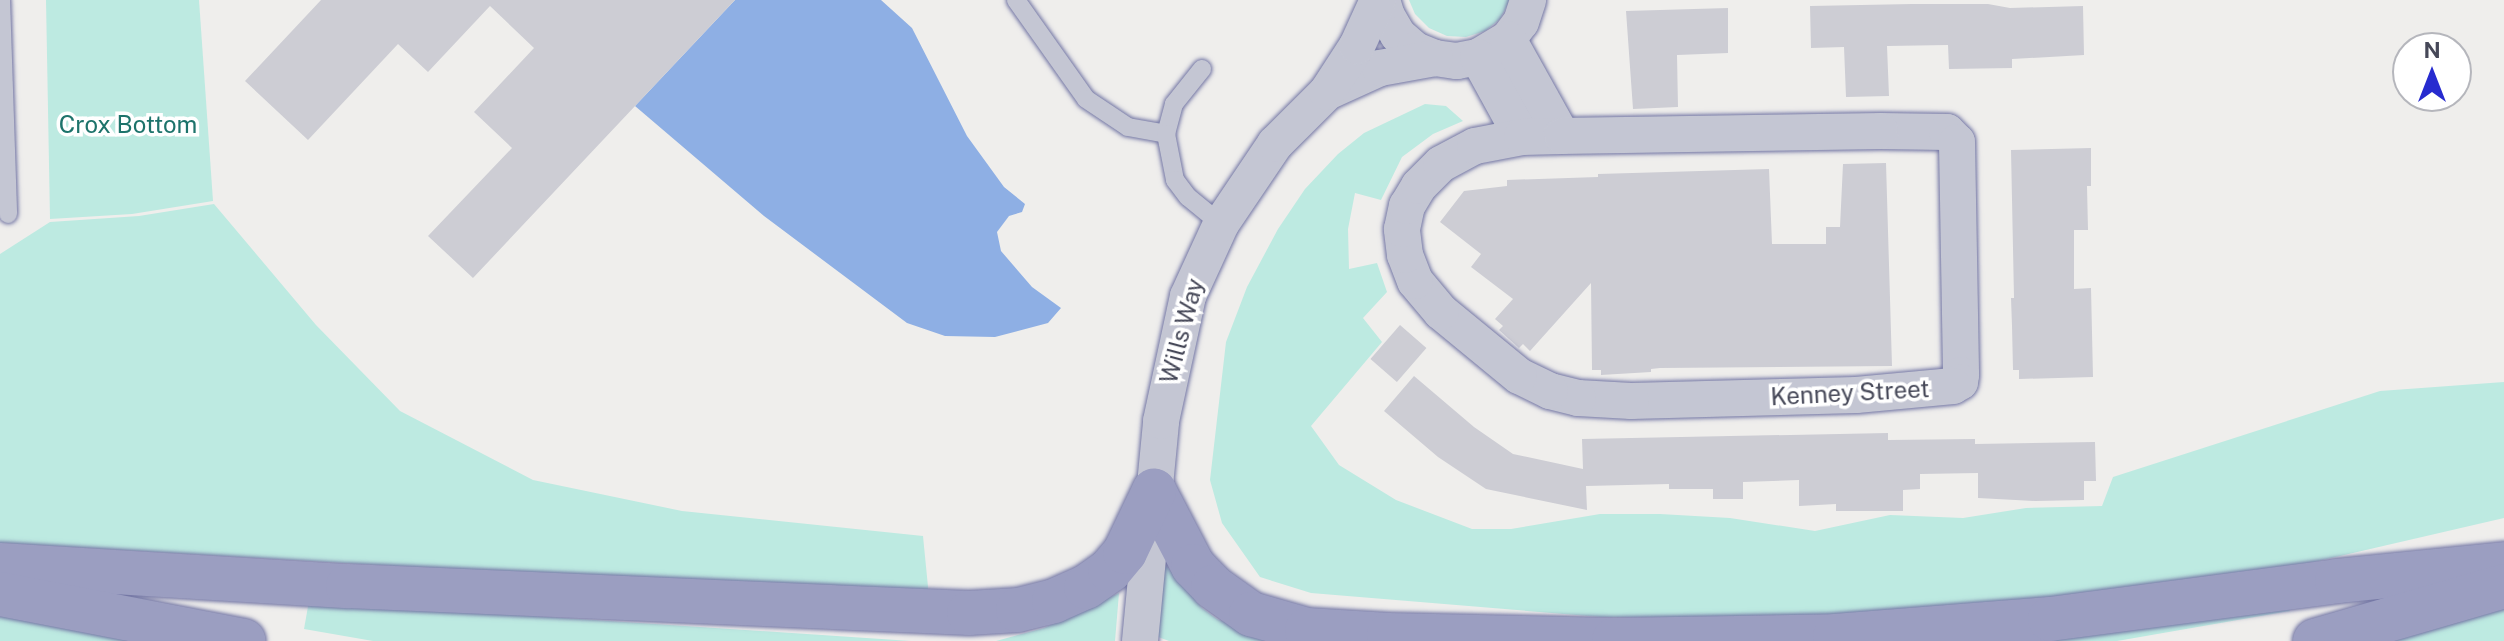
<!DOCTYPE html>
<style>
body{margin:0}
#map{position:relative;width:2504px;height:641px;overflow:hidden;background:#efeeec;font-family:"Public Sans",sans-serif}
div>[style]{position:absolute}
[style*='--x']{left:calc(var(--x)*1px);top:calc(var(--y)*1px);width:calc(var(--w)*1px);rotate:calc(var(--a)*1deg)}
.green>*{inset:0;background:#bdeae1}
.water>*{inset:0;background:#8eafe4}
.building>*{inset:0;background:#cdcdd4;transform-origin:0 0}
.roads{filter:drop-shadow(0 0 2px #7376a4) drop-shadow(0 0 2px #7376a4)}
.service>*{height:18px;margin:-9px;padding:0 9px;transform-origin:9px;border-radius:9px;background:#c4c6d3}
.minor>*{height:36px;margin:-18px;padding:0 18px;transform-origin:18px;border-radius:18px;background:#c4c6d3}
.trunk>*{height:44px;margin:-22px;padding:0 22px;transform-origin:22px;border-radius:22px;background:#9b9ec1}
span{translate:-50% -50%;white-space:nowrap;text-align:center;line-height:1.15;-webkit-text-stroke:7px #fff;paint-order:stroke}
.park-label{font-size:24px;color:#1d736b}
.street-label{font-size:24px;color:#464858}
.north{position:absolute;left:2392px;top:32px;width:80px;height:80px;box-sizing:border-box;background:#fff;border:2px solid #b5b6bc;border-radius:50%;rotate:0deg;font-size:22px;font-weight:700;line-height:32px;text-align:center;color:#464858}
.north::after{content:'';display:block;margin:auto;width:28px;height:36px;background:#272bcf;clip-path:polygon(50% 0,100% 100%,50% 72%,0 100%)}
</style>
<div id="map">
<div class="green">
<div style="clip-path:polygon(46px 0,199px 0,213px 201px,132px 214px,50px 219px)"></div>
<div style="clip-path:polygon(1409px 0,1510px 0,1500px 19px,1485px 31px,1466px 37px,1447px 36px,1429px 28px,1415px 14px)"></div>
<div style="clip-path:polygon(1425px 104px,1446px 106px,1463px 121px,1433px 134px,1402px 157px,1381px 200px,1355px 193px,1348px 229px,1349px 269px,1377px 263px,1387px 292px,1363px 318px,1382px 342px,1311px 426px,1339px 465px,1396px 500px,1472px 529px,1511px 529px,1600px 514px,1660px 514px,1730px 518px,1815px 531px,1890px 515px,1963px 518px,2026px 508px,2102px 506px,2113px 477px,2380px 391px,2504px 382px,2504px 518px,2279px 570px,1918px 621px,1601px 617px,1311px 593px,1260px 577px,1222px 523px,1210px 480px,1226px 342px,1247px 287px,1278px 229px,1305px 189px,1338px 154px,1364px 133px)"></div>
<div style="clip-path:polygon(214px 204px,316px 325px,400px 411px,533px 480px,682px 511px,923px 536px,929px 597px,0 543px,0 254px,50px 222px,139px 216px)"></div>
<div style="clip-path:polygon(1158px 556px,1202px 608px,1217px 619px,1270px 640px,1282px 641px,1169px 641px,1150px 634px)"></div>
<div style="clip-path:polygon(1119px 593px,1115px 641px,996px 641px,1044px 628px)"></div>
<div style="clip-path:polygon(309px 601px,911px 641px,373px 641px,304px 629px)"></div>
<div style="clip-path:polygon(2283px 602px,2290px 611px,2117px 641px,1948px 641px)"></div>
<div style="clip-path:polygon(2504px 606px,2504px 641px,2357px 641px)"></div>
<div style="clip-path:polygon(0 614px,148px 641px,0 641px)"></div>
</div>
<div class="water">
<div style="clip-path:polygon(735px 0,881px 0,912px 28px,967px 136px,1004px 187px,1025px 204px,1022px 212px,1009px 216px,997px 232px,1001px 251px,1032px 287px,1061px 308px,1048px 323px,995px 337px,945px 336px,907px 323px,764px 216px,635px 106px)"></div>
</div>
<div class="building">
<div style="clip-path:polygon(321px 0,735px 0,473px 278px,428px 236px,512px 148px,474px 112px,534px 48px,490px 6px,428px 72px,398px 44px,308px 140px,245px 81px)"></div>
<div style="clip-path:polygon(1912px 4px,1988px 4px,2010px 8px,2083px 6px,2084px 55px,2012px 59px,2012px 68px,1949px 69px,1948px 45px,1887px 46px,1889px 96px,1846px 97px,1844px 47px,1811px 48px,1810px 6px)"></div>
<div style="clip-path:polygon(1728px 8px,1728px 53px,1677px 55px,1678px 107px,1633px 109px,1626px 11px)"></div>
<div style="clip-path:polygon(2091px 148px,2091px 186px,2087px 186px,2088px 230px,2074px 230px,2074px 289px,2091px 288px,2093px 377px,2019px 379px,2019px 370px,2013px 370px,2012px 326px,2011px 298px,2014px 298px,2011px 150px)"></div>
<div style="clip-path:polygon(1886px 163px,1892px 366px,1660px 368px,1651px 369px,1651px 372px,1601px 375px,1601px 370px,1592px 370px,1591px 283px,1530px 351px,1523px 344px,1519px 348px,1499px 330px,1503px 326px,1495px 319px,1513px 299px,1471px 267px,1481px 254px,1440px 222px,1464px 191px,1507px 186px,1507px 180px,1598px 177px,1598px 174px,1769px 169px,1772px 244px,1826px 244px,1826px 227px,1840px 227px,1843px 164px)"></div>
<div style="left:1400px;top:325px;width:35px;height:45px;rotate:41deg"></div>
<div style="clip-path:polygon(1414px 376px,1474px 427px,1513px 454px,1583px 469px,1582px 439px,1888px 433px,1888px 440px,1975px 439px,1975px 444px,2095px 442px,2096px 481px,2084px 481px,2084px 500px,2035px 501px,1978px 498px,1978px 473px,1920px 474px,1920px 489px,1903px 490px,1903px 511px,1836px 511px,1836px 504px,1799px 506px,1799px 480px,1743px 482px,1743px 499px,1713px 499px,1713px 489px,1669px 489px,1669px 484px,1586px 486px,1587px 510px,1486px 489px,1438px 457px,1384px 411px)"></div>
</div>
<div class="roads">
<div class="service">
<div style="--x:1;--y:0;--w:214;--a:88.1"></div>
<div style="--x:1016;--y:0;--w:121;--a:54.7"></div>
<div style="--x:1086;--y:99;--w:50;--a:33.7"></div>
<div style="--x:1128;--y:127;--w:39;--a:10"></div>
<div style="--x:1202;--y:69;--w:45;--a:128.7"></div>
<div style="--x:1174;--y:104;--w:31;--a:105"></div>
<div style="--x:1166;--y:134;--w:47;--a:78.9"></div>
<div style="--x:1175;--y:180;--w:21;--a:53"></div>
<div style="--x:1188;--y:197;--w:43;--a:39.3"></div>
</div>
<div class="minor">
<div style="--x:1382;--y:0;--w:17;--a:73"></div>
<div style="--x:1387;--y:16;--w:22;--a:60"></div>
<div style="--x:1398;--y:35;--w:23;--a:41"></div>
<div style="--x:1415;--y:50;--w:22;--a:22"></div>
<div style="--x:1435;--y:58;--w:22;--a:8"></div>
<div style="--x:1457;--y:61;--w:21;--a:-11"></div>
<div style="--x:1478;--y:57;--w:35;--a:-31"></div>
<div style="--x:1508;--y:39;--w:21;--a:-53"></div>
<div style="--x:1521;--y:22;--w:23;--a:-72"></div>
<div style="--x:1508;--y:39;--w:111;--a:60.9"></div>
<div style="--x:1478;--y:57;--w:91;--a:61.2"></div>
<div style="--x:1327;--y:92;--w:58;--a:-24.4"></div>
<div style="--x:1380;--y:68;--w:56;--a:-10.3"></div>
<div style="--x:1880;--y:131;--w:67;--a:0.9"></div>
<div style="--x:1947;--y:132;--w:14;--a:45"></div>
<div style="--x:1957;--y:142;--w:233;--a:89"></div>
<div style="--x:1961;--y:375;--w:7;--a:98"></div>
<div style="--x:1960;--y:382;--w:8;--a:150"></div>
<div style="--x:1953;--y:386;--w:97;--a:174.7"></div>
<div style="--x:1856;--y:395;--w:225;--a:178.5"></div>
<div style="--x:1631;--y:401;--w:53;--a:-176.8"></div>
<div style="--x:1578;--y:398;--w:29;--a:-166"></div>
<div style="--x:1550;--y:391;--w:34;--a:-154"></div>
<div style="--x:1519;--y:376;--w:101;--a:-140.6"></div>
<div style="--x:1441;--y:312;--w:40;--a:-130"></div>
<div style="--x:1415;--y:281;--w:28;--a:-111"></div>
<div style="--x:1405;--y:255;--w:26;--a:-97"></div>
<div style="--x:1402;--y:229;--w:24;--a:-78"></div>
<div style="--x:1407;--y:206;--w:23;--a:-59"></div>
<div style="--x:1419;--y:186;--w:31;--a:-45"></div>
<div style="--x:1441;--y:164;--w:38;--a:-28"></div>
<div style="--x:1475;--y:146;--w:48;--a:-10.8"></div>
<div style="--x:1522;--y:137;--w:40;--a:-1.4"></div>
<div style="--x:1562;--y:136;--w:318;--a:-0.9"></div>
<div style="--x:1140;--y:641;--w:221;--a:-84.5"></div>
<div style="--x:1161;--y:421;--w:128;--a:-77.8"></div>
<div style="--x:1188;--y:296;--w:79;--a:-65.4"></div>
<div style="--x:1221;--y:224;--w:97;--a:-56"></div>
<div style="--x:1275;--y:144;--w:74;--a:-45"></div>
<div style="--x:1327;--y:92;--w:55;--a:-56.9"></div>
<div style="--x:1357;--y:46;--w:51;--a:-65.5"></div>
</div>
<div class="trunk">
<div style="--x:1154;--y:491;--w:85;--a:62.5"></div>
<div style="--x:1193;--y:566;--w:29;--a:46"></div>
<div style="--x:1213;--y:587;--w:47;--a:35.4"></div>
<div style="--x:1251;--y:614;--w:58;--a:15.9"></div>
<div style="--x:1307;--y:630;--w:82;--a:3.5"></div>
<div style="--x:1389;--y:635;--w:225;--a:1.3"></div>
<div style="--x:1614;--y:640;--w:221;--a:-1"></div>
<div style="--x:1835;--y:636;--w:216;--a:-4.5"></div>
<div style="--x:2050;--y:619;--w:290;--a:-7.5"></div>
<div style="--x:2337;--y:581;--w:168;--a:-5.8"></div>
<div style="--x:0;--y:565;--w:349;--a:3.5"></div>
<div style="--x:348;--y:586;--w:622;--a:2.49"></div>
<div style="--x:969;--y:613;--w:49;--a:-3.5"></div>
<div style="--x:1018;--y:610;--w:37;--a:-14"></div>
<div style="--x:1054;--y:601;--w:35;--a:-24"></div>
<div style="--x:1086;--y:587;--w:29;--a:-35"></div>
<div style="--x:1110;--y:570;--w:23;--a:-50"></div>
<div style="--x:1125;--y:552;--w:68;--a:-64.6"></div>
<div style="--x:0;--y:594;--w:248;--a:10.9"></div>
<div style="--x:2315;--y:641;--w:197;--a:-16.2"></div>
</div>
</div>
<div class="park-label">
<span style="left:128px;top:125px">Crox Bottom</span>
</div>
<div class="street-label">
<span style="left:1182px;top:331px;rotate:-75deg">Wills Way</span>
<span style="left:1850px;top:393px;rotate:-3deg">Kenney Street</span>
</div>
<div class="north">N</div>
</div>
